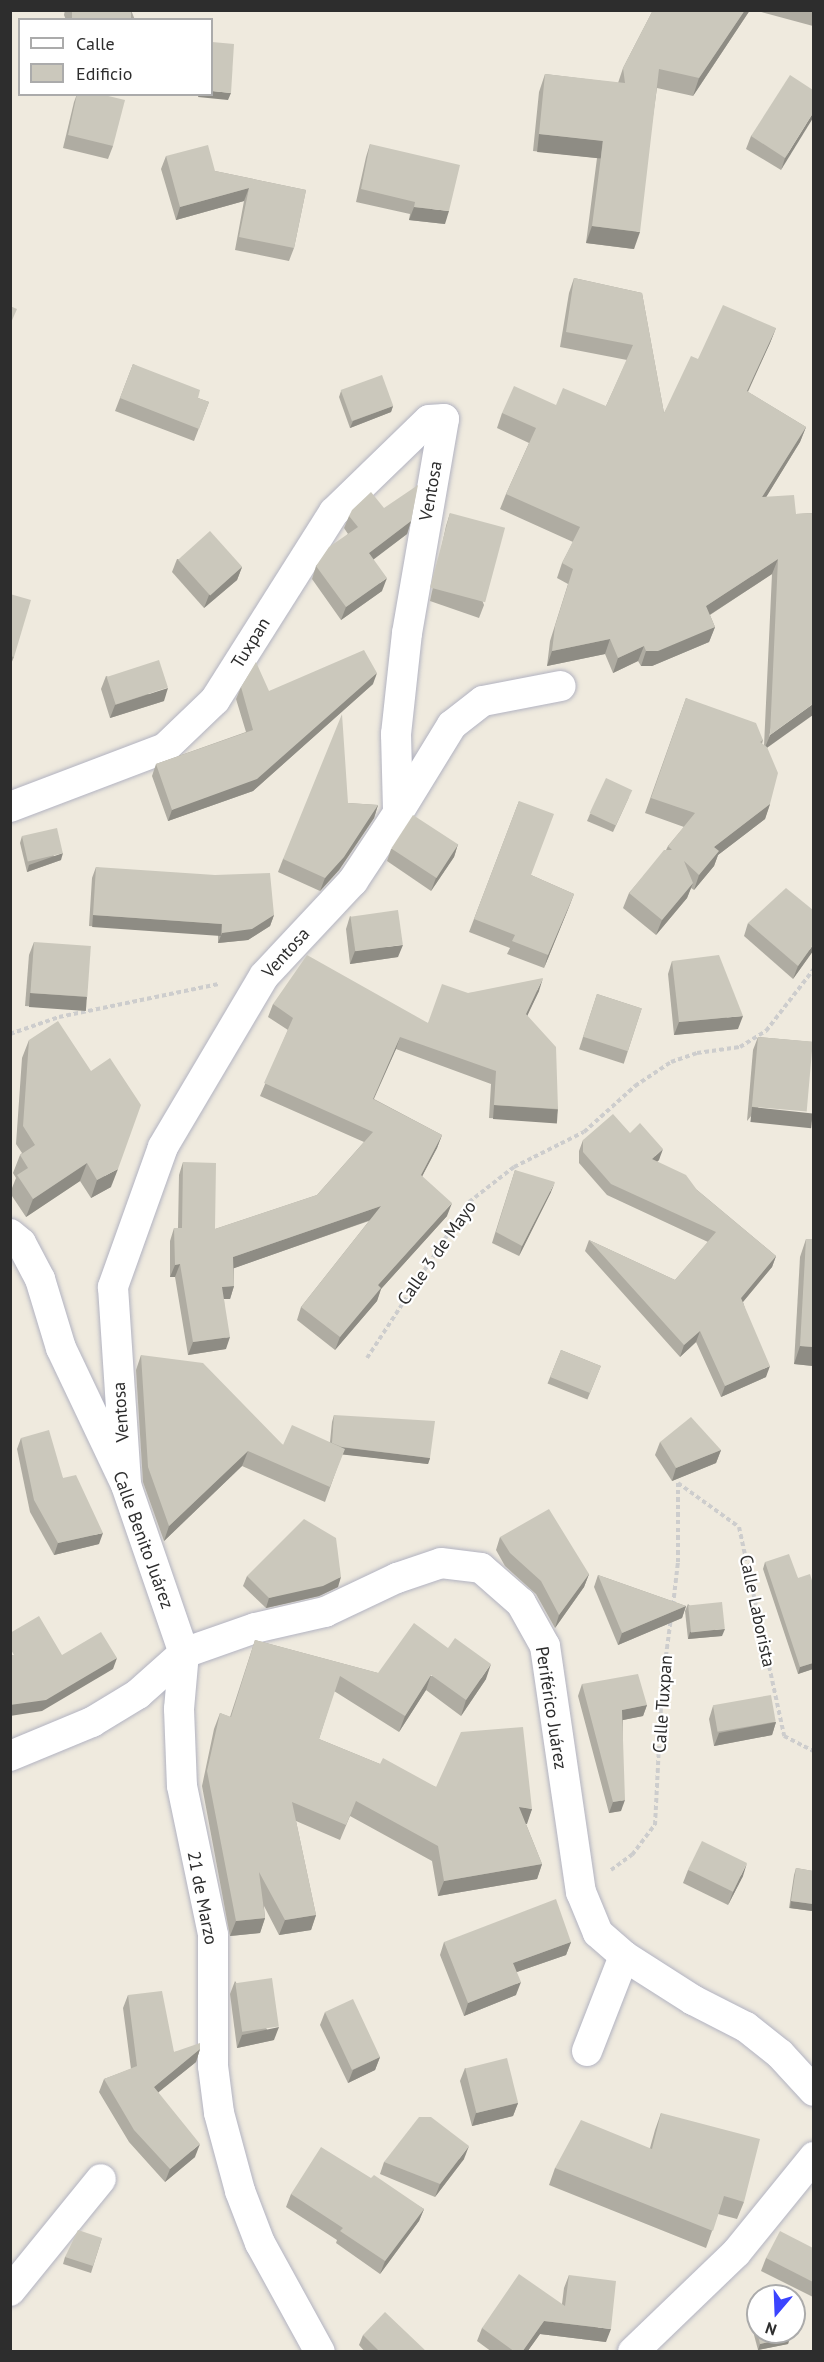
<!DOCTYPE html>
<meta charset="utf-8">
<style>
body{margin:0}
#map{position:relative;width:824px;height:2362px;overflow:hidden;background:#efeade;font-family:"PT Sans",sans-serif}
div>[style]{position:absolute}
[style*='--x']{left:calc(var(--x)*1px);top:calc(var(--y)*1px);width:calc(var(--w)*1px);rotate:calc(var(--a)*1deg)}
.path>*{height:4px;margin-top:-2px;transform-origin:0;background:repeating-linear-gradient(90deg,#cdcdcd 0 4.5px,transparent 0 7.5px)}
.roads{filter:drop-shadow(0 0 2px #b2b3c1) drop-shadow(0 0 2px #b2b3c1)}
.minor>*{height:30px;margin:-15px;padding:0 15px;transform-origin:15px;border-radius:15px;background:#fff}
.wall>*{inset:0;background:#afaca2;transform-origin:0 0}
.shaded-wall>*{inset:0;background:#8e8c84;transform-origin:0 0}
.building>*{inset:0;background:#cbc8bc;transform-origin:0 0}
span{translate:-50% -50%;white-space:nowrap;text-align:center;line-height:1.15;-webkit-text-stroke:4.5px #fff;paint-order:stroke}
.street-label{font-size:18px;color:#2d2d2d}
.frame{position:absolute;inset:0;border:12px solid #2d2d2d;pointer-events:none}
.legend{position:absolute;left:18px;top:18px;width:195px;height:78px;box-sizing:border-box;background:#fff;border:2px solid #ababab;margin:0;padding:8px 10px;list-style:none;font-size:18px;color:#2d2d2d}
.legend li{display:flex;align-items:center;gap:12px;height:30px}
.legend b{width:30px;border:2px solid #ababab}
.north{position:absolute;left:746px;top:2284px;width:60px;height:60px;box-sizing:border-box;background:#fff;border:2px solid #ababab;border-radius:50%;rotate:199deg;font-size:16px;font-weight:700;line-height:24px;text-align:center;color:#2d2d2d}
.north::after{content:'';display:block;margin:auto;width:21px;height:27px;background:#3b44ff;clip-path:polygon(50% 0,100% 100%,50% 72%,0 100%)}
</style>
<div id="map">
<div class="path">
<div style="--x:10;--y:1034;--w:52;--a:-19.1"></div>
<div style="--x:59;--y:1017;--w:163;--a:-11.7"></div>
<div style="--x:367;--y:1358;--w:186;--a:-56.8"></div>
<div style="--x:469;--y:1202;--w:57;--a:-37.9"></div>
<div style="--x:514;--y:1167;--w:78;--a:-26.6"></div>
<div style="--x:584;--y:1132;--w:69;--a:-42"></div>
<div style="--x:635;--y:1086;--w:43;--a:-33.7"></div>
<div style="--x:671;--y:1062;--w:28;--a:-19"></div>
<div style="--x:697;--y:1053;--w:43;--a:-7.9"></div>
<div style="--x:740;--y:1047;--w:31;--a:-32"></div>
<div style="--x:766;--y:1031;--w:78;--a:-52.3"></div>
<div style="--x:678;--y:1483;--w:75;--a:35.8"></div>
<div style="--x:739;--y:1527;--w:214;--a:77.8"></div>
<div style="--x:784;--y:1736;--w:34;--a:27"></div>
<div style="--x:673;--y:1605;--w:43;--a:-83.4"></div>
<div style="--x:678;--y:1562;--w:79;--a:-90"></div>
<div style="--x:611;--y:1870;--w:26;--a:-36"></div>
<div style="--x:632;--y:1855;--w:38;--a:-53"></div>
<div style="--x:655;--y:1825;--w:139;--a:-87.1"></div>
<div style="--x:662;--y:1686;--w:69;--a:-82.5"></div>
</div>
<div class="roads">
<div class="minor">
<div style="--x:10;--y:807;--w:166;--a:-20.8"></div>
<div style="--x:165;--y:748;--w:69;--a:-43.8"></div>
<div style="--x:215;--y:700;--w:222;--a:-57.7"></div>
<div style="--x:334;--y:512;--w:132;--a:-44.1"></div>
<div style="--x:429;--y:420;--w:15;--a:-4"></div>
<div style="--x:444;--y:419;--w:217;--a:99.8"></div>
<div style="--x:407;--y:633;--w:102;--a:96.2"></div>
<div style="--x:396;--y:734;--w:79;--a:88.5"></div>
<div style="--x:398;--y:813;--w:82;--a:123.5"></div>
<div style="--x:353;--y:881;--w:130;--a:133.1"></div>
<div style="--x:264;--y:976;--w:199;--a:120.6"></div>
<div style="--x:163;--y:1147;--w:149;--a:109.7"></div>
<div style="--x:113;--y:1287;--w:198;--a:86.2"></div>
<div style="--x:398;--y:813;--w:103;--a:-58.5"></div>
<div style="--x:452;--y:725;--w:39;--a:-38"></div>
<div style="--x:483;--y:701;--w:79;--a:-10.9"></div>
<div style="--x:10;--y:1234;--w:14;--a:39"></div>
<div style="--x:21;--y:1243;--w:41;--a:62.2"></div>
<div style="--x:40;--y:1279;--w:72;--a:73.1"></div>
<div style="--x:61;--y:1348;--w:152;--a:64.6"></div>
<div style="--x:126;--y:1485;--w:178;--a:71"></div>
<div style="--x:184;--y:1653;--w:56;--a:95.1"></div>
<div style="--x:179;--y:1709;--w:77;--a:87.8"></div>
<div style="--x:182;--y:1786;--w:152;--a:78.2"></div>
<div style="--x:213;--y:1935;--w:131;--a:90"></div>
<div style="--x:213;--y:2066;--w:47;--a:82.7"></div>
<div style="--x:219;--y:2113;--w:81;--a:74.9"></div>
<div style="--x:240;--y:2191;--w:56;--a:69"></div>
<div style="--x:260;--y:2243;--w:124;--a:61.2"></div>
<div style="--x:10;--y:1756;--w:89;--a:-22.5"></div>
<div style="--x:92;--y:1722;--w:54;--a:-31.3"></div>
<div style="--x:138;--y:1694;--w:62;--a:-41.7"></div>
<div style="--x:184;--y:1653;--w:75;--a:-19.4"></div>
<div style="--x:255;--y:1628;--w:72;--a:-12.9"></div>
<div style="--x:325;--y:1612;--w:80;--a:-25.3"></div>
<div style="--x:397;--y:1578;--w:46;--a:-18.8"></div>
<div style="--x:441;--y:1563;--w:40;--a:7.1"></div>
<div style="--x:481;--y:1568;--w:53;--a:41.2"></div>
<div style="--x:521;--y:1603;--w:49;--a:60.8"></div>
<div style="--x:545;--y:1646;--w:249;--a:81.7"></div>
<div style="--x:581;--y:1892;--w:44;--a:67.5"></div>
<div style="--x:598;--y:1933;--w:35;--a:41"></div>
<div style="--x:624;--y:1956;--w:82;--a:32.5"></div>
<div style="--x:693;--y:2000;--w:59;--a:27"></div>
<div style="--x:746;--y:2027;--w:43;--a:38.5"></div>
<div style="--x:780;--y:2054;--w:50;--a:47.4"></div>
<div style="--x:587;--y:2051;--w:102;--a:-68.7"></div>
<div style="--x:10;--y:2291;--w:144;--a:-50.9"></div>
<div style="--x:633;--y:2352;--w:143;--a:-43.9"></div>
<div style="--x:736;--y:2253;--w:124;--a:-50.9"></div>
</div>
</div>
<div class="wall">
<div style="clip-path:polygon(65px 10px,131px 10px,135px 20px,66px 20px,64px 15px)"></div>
<div style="clip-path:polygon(653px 10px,750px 10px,693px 96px,657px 88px,634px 249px,586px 243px,597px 158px,533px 151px,539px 92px,545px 74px,618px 83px,623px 68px)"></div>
<div style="clip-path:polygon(754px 10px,813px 10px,813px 26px)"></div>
<div style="clip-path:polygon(813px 90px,781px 170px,746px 149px,751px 136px)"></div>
<div style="clip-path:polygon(77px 94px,100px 94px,113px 146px,108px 159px,63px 148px,74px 102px)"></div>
<div style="clip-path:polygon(370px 144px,445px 224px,409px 220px,410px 214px,356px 202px,366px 157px)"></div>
<div style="clip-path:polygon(166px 156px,215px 171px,306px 190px,294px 248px,289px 261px,235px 250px,244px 201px,176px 220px,161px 169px)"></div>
<div style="clip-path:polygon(574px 278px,642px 293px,664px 413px,698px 359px,776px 328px,770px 343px,748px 392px,806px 427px,800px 442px,766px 497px,796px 514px,813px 513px,767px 748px,770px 804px,765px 819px,718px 855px,714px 866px,694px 890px,691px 888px,687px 898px,656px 935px,623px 908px,629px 893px,666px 850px,668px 846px,684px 827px,645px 813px,686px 698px,763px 740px,762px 744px,764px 746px,772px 574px,710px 615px,715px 627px,709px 642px,652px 666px,641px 666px,638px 661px,613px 673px,605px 654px,547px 666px,550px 641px,568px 584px,557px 578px,562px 563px,573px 542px,500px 509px,506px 494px,529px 443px,497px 428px,502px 413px,556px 405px,606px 406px,627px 360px,560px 347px,569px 293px)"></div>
<div style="clip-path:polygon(133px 364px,198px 398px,209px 402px,194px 441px,115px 411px)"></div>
<div style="clip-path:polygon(341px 391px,393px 406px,391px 412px,350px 428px,339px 397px)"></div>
<div style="clip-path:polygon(384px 508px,411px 521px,407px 534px,373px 559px,382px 591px,341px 620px,312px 579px,316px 566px,348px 534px,344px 528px,349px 516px)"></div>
<div style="clip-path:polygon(450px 513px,484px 605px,479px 618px,430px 601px,446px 526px)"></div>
<div style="clip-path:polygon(177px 559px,242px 567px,237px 580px,204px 608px,172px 572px)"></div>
<div style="clip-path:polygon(10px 594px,14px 657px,10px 666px)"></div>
<div style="clip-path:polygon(106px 676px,164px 701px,110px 718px,101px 689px)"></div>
<div style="clip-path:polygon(373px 684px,253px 791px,168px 821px,152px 776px,156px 764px,246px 732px,236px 699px,241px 687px,269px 691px)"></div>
<div style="clip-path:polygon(629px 797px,613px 832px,587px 821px,590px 814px)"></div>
<div style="clip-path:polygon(519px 801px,531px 875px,574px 894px,544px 968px,507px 954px,510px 948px,469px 932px)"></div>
<div style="clip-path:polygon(348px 803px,378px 805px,374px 818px,339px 870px,320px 891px,278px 872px,283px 859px)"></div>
<div style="clip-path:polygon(22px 836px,61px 860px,27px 872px,20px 843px)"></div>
<div style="clip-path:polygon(458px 844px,454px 857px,431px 891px,387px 861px,391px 849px)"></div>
<div style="clip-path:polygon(96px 867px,274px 915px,270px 926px,248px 940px,218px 943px,218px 935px,89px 926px,92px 878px)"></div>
<div style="clip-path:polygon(350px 916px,398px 957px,350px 964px,346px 929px)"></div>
<div style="clip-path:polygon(748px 923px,813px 951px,793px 979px,744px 936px)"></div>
<div style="clip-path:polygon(34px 942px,87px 997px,83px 1010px,25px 1006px,29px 955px)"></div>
<div style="clip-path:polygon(672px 961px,738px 1029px,674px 1035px,668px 974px)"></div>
<div style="clip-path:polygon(539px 991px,527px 1015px,558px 1109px,553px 1122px,489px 1118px,491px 1084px,396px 1049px,374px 1099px,442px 1135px,437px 1148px,422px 1176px,447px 1216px,381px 1289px,377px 1301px,335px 1350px,297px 1320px,301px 1307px,369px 1221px,234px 1268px,234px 1286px,230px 1299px,224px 1299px,226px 1349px,188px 1355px,175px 1277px,170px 1277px,170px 1241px,174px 1228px,178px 1228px,179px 1175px,183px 1162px,215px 1229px,317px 1195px,364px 1142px,260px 1096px,288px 1030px,268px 1017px,273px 1004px,428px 1023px,468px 993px)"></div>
<div style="left:597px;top:994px;width:47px;height:58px;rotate:18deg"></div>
<div style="clip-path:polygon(758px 1037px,813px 1042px,747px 1121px,753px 1050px)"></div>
<div style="clip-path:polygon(29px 1040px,111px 1187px,91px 1198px,80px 1181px,26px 1217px,10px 1193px,16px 1178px,13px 1173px,20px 1155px,22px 1153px,16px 1144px,22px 1058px)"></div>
<div style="clip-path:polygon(630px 1133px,659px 1160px,657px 1162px,697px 1190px,776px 1256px,772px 1267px,743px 1302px,766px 1377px,721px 1397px,696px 1342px,680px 1357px,585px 1251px,589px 1240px,675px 1280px,708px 1242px,607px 1195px,579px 1163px,579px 1151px,583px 1140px)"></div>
<div style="clip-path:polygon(515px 1170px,551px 1192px,519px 1256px,492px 1243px)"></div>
<div style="clip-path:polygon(806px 1239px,813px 1239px,813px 1366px,794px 1364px,800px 1257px)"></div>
<div style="left:561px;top:1350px;width:43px;height:36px;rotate:22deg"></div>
<div style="clip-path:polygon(141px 1355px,283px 1445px,330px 1442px,332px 1422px,334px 1415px,430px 1458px,428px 1464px,342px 1454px,325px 1502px,242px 1466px,164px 1541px,143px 1482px,136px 1370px)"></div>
<div style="clip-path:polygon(21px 1438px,63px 1478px,99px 1544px,54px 1555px,30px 1512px,17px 1449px)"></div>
<div style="clip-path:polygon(660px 1442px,721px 1450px,716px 1463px,672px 1481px,655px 1455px)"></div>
<div style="clip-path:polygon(500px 1537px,589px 1574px,584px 1587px,555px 1628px,536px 1594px,505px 1566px,496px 1550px)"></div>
<div style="clip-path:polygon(765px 1562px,798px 1578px,813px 1584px,813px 1669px,798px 1674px,763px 1569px)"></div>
<div style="clip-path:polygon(598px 1575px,686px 1606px,682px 1618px,618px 1645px,594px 1587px)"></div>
<div style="clip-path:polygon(247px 1576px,338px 1587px,319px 1596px,266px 1608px,243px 1586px)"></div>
<div style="clip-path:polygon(688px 1604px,722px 1636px,688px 1639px,685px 1611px)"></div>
<div style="clip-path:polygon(255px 1640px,378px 1673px,486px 1679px,461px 1716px,426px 1690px,399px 1732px,334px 1691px,319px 1739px,436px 1787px,532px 1809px,526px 1824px,542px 1864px,537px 1879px,438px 1896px,432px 1861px,350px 1816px,340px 1840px,296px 1821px,316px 1915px,311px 1930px,279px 1935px,264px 1906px,265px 1918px,260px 1933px,230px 1936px,202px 1786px,214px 1729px,220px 1713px,230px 1717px)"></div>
<div style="clip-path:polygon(582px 1684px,647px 1705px,643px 1716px,623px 1720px,621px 1811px,609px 1813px,578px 1696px)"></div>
<div style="clip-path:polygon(713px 1706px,776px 1722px,772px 1735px,714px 1746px,709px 1719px)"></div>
<div style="clip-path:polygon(796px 1868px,813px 1871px,813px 1911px,789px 1908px,794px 1875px)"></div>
<div style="clip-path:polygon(688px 1870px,743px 1876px,728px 1905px,683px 1883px)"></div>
<div style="clip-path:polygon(444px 1942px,571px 1942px,566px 1955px,517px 1972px,516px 1995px,464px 2016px,440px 1955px)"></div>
<div style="clip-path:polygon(235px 1981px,274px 2040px,237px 2048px,230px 1994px)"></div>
<div style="clip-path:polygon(128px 1995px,174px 2052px,200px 2049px,196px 2062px,158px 2092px,195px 2157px,165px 2182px,129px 2142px,99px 2092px,104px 2079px,131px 2069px,123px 2008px)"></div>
<div style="clip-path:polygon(325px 2012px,380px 2057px,375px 2070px,348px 2083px,320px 2025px)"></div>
<div style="clip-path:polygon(465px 2068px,518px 2103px,513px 2116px,472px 2126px,460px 2081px)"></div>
<div style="clip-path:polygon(661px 2113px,744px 2202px,737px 2219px,718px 2214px,706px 2248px,549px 2185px,555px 2168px,650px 2148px,655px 2130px)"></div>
<div style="clip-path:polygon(464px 2159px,435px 2197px,380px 2174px,384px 2162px)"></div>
<div style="clip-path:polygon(371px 2178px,424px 2209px,419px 2221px,380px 2274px,336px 2243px,337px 2240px,286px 2207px,291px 2194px)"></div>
<div style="clip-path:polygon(102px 2238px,91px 2273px,63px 2264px,65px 2257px)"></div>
<div style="clip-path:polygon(813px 2248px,813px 2297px,761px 2271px,766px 2258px)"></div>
<div style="clip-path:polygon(569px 2275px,606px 2342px,540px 2334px,527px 2352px,492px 2352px,477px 2341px,482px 2328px,562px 2304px,564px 2288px)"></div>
<div style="clip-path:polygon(751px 2306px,790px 2337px,788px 2344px,758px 2350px,748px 2312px)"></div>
<div style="clip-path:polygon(363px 2335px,427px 2352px,365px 2352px,359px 2345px)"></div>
</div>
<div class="shaded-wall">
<div style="clip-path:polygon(745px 10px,750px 10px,693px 96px,699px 78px)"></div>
<div style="clip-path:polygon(212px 91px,231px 93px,228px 100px,198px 97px,199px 94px,212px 94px)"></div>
<div style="clip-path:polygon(813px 113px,813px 118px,781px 170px,785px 158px)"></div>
<div style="left:539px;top:134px;width:64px;height:18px;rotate:6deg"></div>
<div style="clip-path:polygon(249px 188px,244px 201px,176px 220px,180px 207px)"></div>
<div style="clip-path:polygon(414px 207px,449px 211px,445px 224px,409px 220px)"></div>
<div style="clip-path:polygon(592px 226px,640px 232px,634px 249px,586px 243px)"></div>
<div style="clip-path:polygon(776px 328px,770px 343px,741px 406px,747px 391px)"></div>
<div style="clip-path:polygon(393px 406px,391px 412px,350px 428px,353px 421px)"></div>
<div style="clip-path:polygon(806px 427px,800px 442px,757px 512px,762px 497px)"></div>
<div style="clip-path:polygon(411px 521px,407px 534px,365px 566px,369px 553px)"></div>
<div style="clip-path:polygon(778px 559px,772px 574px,700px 621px,706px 606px)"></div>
<div style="clip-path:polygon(242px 567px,237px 580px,204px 608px,209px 595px)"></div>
<div style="clip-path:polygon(387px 578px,382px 591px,341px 620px,346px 607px)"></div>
<div style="clip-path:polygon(715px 627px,709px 642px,652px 666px,641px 666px,646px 651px)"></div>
<div style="clip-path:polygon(610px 639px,605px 654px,547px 666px,552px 651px)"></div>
<div style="clip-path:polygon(644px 646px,638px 661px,613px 673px,618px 658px)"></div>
<div style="clip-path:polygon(377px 673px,373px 684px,253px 791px,168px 821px,172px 810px)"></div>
<div style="clip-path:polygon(168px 688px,164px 701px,110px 718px,115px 705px)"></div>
<div style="clip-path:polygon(813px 704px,813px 715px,764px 750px,770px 735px)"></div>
<div style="clip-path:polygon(770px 804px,765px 819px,718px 855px,714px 866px,694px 890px,699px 875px,714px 847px)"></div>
<div style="clip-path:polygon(378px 805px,374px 818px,339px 870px,320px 891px,325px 878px)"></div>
<div style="clip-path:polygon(458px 844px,454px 857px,431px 891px,436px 878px)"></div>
<div style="clip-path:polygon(63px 853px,61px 860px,27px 872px,29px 865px)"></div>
<div style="clip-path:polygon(693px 883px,687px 898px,656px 935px,662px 920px)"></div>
<div style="clip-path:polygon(574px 894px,569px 907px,544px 968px,548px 955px)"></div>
<div style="left:93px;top:915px;width:129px;height:12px;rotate:4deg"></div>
<div style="clip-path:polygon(274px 915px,270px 926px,248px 940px,218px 943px,222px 933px)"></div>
<div style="clip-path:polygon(403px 945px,398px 957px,350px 964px,355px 951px)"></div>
<div style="clip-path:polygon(813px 945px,813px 951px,793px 979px,798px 966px)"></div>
<div style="clip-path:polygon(543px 978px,539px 991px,522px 1027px,526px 1014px)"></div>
<div style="left:30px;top:993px;width:57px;height:14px;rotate:4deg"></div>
<div style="clip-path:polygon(743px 1016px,738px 1029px,674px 1035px,679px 1022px)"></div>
<div style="clip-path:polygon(400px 1037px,396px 1049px,368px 1111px,373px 1099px)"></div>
<div style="left:494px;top:1105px;width:64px;height:14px;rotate:4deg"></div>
<div style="left:752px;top:1107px;width:61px;height:15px;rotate:6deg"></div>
<div style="clip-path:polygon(442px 1135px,437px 1148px,416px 1188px,421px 1175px)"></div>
<div style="clip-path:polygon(663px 1149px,659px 1160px,647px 1170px,652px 1159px)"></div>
<div style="clip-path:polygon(87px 1163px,80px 1181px,26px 1217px,33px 1199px)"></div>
<div style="clip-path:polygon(118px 1169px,111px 1187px,91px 1198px,97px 1180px)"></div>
<div style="clip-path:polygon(555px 1182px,551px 1192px,519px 1256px,522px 1246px)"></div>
<div style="clip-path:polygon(452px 1203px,447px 1216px,381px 1289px,377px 1301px,335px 1350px,340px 1337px,378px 1285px)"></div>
<div style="clip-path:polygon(381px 1206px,376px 1218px,229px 1270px,233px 1257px)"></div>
<div style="clip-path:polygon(776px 1256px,772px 1267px,737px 1309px,741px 1298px)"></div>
<div style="clip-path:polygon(180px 1264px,175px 1277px,170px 1277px,175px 1265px)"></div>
<div style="clip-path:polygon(234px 1286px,230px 1299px,217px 1299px,222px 1287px)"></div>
<div style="clip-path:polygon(700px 1331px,696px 1342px,680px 1357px,684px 1345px)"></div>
<div style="clip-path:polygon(230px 1337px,226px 1349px,188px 1355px,193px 1342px)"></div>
<div style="clip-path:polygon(800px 1346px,813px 1347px,813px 1366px,794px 1364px)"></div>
<div style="clip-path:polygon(770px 1366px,766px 1377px,721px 1397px,725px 1386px)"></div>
<div style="clip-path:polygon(331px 1446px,430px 1458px,428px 1464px,329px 1453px)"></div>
<div style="clip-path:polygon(721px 1450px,716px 1463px,672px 1481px,676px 1468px)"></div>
<div style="clip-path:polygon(248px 1451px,242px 1466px,164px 1541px,169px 1526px)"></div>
<div style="clip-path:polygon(103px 1533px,99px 1544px,54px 1555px,58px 1543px)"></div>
<div style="clip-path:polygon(589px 1574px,584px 1587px,555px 1628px,559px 1615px)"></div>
<div style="clip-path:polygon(341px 1577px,338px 1587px,319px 1596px,266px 1608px,269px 1598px)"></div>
<div style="clip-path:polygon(686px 1606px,682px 1618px,618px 1645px,622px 1633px)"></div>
<div style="clip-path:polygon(725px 1629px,722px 1636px,688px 1639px,690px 1632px)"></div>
<div style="clip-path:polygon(117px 1658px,113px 1669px,42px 1711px,10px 1716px,10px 1705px)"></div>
<div style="clip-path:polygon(813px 1663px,813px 1669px,798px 1674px,800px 1667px)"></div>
<div style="clip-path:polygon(491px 1664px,486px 1679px,461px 1716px,466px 1700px)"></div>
<div style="clip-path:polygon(431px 1675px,426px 1690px,399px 1732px,405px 1716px)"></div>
<div style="clip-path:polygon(647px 1705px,643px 1716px,618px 1721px,622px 1710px)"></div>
<div style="clip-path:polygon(776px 1722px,772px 1735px,714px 1746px,719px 1733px)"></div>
<div style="clip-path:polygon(625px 1800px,621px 1811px,609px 1813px,613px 1802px)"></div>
<div style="clip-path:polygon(519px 1807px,532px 1809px,527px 1824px,514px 1823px)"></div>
<div style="clip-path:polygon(747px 1863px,743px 1876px,728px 1905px,733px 1892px)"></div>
<div style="clip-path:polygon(542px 1864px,537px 1879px,438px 1896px,444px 1881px)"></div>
<div style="left:791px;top:1901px;width:22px;height:7px;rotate:8deg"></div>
<div style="clip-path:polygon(316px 1915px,311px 1930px,279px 1935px,285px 1920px)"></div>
<div style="clip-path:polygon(265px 1918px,260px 1933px,230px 1936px,236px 1921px)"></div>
<div style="clip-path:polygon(571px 1942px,566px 1955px,508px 1975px,513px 1963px)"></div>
<div style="clip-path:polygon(521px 1982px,516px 1995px,464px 2016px,468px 2003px)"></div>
<div style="clip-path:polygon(279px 2027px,274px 2040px,237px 2048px,242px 2035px)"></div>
<div style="clip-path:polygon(200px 2049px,196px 2062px,149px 2100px,154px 2087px)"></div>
<div style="clip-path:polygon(380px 2057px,375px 2070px,348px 2083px,353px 2070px)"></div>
<div style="clip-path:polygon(518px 2103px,513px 2116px,472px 2126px,476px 2113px)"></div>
<div style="clip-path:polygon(200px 2144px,195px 2157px,165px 2182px,170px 2169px)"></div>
<div style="clip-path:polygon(469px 2146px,464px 2159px,435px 2197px,440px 2184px)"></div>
<div style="clip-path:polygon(424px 2209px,419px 2221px,380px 2274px,385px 2261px)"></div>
<div style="clip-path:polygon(544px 2321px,611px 2329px,606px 2342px,540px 2334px,527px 2352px,522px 2352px)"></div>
<div style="clip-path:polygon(790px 2337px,788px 2344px,758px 2350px,760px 2344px)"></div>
</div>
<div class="building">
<div style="left:72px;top:10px;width:59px;height:11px"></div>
<div style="clip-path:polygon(653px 10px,745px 10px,699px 78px,659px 69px,640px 232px,592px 226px,603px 141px,539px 134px,545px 74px,625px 83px,623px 68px)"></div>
<div style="clip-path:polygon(212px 42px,234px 44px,231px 93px,212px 91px)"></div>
<div style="clip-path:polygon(790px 75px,813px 90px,813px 113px,785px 158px,751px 136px)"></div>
<div style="clip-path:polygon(77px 94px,100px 94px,125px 100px,113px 146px,68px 135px)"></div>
<div style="clip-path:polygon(370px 144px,460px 165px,449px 211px,414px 207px,415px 202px,361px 189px)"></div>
<div style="clip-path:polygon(208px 145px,215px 171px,306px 190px,294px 248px,239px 237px,249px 188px,180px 207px,166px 156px)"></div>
<div style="clip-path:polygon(574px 278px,642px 293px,664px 413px,691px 356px,698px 359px,723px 305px,776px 328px,747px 391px,806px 427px,762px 497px,794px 495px,796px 514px,813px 513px,813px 704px,770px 735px,778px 559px,706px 606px,715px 627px,658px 651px,646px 651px,644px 646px,618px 658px,610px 639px,552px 651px,555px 626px,573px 569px,562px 563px,580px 527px,506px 494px,536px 428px,502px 413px,514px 386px,556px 405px,563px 388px,606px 406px,633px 345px,566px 332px)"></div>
<div style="clip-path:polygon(10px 306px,17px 309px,10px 325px)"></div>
<div style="clip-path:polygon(133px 364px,200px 390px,198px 398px,209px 402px,199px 429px,120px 398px)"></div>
<div style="left:382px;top:375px;width:33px;height:44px;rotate:70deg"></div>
<div style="clip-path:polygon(418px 485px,411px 521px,369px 553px,387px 578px,346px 607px,316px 566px,329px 547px,358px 527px,349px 516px,352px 510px,371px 492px,384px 508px)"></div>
<div style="left:450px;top:513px;width:57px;height:77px;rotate:15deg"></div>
<div style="left:210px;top:531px;width:48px;height:43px;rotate:48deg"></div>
<div style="clip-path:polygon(10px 594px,31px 600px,14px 657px,10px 656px)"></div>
<div style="clip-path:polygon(364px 650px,377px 673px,257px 779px,172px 810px,156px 764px,253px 730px,241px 687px,256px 662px,269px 691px)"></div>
<div style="left:159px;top:660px;width:29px;height:55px;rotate:72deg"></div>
<div style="clip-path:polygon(686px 698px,756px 723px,763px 740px,760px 742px,767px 747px,778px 773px,770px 804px,714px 847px,719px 851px,699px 875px,684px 861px,693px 883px,662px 920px,629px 893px,664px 850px,672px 850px,668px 846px,695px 813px,651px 798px)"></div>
<div style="clip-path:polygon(342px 714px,348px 803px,378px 805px,344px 857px,325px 878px,283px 859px)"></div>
<div style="left:606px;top:778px;width:29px;height:39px;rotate:25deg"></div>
<div style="clip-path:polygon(519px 801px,554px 814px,531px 875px,574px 894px,548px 955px,512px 941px,515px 935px,474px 919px)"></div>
<div style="left:413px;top:815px;width:54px;height:40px;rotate:33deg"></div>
<div style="left:57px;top:828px;width:26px;height:36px;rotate:77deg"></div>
<div style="clip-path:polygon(96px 867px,215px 875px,270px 873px,274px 915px,252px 929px,222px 933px,222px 924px,93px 915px)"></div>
<div style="clip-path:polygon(786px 888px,813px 910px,813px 945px,798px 966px,748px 923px)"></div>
<div style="left:398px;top:910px;width:35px;height:48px;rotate:82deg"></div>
<div style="left:34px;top:942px;width:57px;height:51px;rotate:4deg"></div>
<div style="clip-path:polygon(307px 955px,428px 1023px,442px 984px,468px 993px,543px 978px,526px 1014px,556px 1047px,558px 1109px,494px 1105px,496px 1071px,400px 1037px,373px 1099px,442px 1135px,421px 1175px,452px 1203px,378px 1285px,381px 1288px,340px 1337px,301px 1307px,381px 1206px,233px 1257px,234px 1286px,222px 1287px,230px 1337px,193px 1342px,180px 1264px,175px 1265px,174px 1228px,182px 1228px,183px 1162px,216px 1163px,215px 1229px,317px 1195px,373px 1132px,264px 1083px,293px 1018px,273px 1004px)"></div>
<div style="clip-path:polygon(719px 955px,743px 1016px,679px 1022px,672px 961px)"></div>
<div style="left:597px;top:994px;width:47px;height:45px;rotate:18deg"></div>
<div style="clip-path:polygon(58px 1021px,91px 1071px,110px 1058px,141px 1105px,118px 1169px,97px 1180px,87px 1163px,33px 1199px,17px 1175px,28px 1168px,20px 1155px,35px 1145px,23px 1126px,29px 1040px)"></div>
<div style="left:758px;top:1037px;width:55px;height:70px;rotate:5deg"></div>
<div style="clip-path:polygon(613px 1114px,630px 1133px,640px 1123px,663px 1149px,652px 1159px,686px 1175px,697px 1190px,776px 1256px,741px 1298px,770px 1366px,725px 1386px,700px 1331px,684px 1345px,589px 1240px,675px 1280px,716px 1232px,611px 1184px,583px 1152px,583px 1140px)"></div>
<div style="clip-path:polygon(515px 1170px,555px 1182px,522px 1246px,496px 1232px)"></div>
<div style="clip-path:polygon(806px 1239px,813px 1239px,813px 1347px,800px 1346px)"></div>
<div style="left:561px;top:1350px;width:43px;height:29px;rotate:22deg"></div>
<div style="clip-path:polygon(141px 1355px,203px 1363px,283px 1445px,292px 1425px,345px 1449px,330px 1487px,248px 1451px,169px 1526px,148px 1467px)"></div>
<div style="clip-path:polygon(334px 1415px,435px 1421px,430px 1458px,342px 1447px,332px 1443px)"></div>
<div style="clip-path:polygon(691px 1417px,721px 1450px,676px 1468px,660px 1442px)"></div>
<div style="clip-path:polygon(49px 1430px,63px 1478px,76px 1475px,103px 1533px,58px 1543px,34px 1500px,21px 1438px)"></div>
<div style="clip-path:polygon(549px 1509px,589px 1574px,559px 1615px,541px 1581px,510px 1553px,500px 1537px)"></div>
<div style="clip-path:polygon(304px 1519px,336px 1538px,341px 1577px,323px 1586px,269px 1598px,247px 1576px)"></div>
<div style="clip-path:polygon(789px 1554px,798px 1578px,810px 1574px,813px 1584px,813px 1663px,800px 1667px,765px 1562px)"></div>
<div style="clip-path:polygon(598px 1575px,686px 1606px,622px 1633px)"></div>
<div style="left:722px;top:1602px;width:27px;height:34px;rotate:84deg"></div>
<div style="clip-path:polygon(39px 1616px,62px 1655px,101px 1632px,117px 1658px,46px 1700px,10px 1705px,10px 1655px,14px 1655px,10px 1648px,10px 1633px)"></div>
<div style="clip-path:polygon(414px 1623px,448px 1648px,455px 1638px,491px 1664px,466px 1700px,431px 1675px,405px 1716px,340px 1676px,319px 1739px,380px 1764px,383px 1758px,436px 1787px,461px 1732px,523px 1727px,532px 1809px,519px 1807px,542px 1864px,444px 1881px,438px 1846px,356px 1801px,346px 1825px,292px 1802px,316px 1915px,285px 1920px,259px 1872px,265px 1918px,236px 1921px,207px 1771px,220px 1713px,231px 1717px,255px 1640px,378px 1673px)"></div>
<div style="clip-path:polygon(638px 1674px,647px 1705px,622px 1710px,625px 1800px,613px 1802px,582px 1684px)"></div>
<div style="left:771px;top:1695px;width:27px;height:59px;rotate:80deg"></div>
<div style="left:702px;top:1841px;width:50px;height:32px;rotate:26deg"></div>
<div style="clip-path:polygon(796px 1868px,813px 1871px,813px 1904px,791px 1901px)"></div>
<div style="clip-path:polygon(556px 1899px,571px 1942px,513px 1963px,521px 1982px,468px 2003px,444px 1942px)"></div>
<div style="left:272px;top:1978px;width:49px;height:37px;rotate:82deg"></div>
<div style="clip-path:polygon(162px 1991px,174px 2052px,200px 2043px,200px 2049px,154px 2087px,200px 2144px,170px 2169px,134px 2130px,104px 2079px,137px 2066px,128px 1995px)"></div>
<div style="left:353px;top:1999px;width:64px;height:31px;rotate:65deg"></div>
<div style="left:507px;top:2058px;width:46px;height:43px;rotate:76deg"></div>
<div style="clip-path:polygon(661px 2113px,760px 2139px,744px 2202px,724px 2196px,713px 2231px,555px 2168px,581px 2120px,652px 2149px)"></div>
<div style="clip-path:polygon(419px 2117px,431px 2117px,469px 2146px,440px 2184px,384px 2162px)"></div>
<div style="clip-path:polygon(321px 2147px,371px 2178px,374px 2175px,424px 2209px,385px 2261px,340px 2231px,343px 2228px,291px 2194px)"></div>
<div style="clip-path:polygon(78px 2230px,102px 2238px,93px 2266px,65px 2257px)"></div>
<div style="clip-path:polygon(780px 2231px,813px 2248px,813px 2282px,766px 2258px)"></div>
<div style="clip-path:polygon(519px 2274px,565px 2306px,569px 2275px,616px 2281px,611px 2329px,544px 2321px,522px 2352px,515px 2352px,482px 2328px)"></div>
<div style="clip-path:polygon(758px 2304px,758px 2332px,789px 2332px,790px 2337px,760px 2344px,751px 2306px)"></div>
<div style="clip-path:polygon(385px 2312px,427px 2352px,380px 2352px,363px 2335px)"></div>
</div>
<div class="street-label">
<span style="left:431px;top:491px;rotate:-80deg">Ventosa</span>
<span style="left:251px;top:643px;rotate:-58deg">Tuxpan</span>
<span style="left:286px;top:953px;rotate:-48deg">Ventosa</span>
<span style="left:437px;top:1253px;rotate:-55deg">Calle 3 de Mayo</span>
<span style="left:121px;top:1412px;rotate:-94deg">Ventosa</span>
<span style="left:143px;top:1540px;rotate:70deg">Calle Benito Juárez</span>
<span style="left:757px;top:1611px;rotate:78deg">Calle Laborista</span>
<span style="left:663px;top:1704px;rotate:-86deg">Calle Tuxpan</span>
<span style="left:551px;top:1708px;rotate:81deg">Periférico Juárez</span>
<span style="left:202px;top:1898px;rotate:79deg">21 de Marzo</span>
</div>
<div class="frame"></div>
<ul class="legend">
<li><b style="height:8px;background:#fff"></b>Calle</li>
<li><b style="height:16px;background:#cbc8bc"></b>Edificio</li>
</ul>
<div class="north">N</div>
</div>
